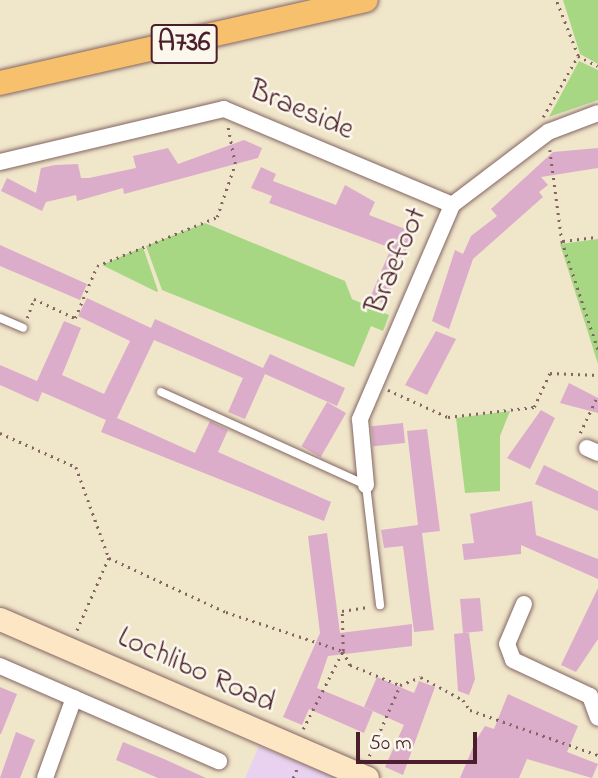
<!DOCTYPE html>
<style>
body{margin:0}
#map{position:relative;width:598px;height:778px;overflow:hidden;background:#f0e6ca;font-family:"Indie Flower",sans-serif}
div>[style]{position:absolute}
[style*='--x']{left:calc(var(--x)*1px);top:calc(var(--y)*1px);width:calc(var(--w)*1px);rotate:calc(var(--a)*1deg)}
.built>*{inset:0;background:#e8d2ef}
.green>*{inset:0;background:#a8d784}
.building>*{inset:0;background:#dcadca;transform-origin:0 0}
.path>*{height:2.5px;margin-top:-1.25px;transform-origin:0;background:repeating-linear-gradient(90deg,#846563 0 2px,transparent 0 7px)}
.roads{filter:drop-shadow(0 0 2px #846563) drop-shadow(0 0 2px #846563)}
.lane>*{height:8px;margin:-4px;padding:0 4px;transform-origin:4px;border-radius:4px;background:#fff}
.street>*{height:16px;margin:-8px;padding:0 8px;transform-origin:8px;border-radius:8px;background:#fff}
.secondary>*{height:23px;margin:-11.5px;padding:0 11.5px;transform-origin:11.5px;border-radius:11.5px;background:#fce6c4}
.primary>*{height:24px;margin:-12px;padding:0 12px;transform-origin:12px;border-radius:12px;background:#f7c06c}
span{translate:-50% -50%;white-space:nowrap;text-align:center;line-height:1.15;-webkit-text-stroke:5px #fbf7ec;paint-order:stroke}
.shield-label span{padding:2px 5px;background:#fbf7ec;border:2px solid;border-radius:5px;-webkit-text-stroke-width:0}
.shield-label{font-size:28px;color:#4a1f2b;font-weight:700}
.street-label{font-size:30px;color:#4a1f2b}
.scale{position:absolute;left:356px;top:732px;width:121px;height:32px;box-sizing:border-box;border:4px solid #4a1f2b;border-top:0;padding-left:9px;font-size:21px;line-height:24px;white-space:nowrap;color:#4a1f2b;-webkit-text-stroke:5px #fbf7ec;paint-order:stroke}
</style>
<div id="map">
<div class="built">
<div style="clip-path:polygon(259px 746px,337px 778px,245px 778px)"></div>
</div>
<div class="green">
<div style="clip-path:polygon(563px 0,598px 0,598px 64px,580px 54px)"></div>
<div style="clip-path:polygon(579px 61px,598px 70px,598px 100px,549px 117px)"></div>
<div style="clip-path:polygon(205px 223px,345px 281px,352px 299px,389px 315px,383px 331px,371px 326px,354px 367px,162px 290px,146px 246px)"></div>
<div style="clip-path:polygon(598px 239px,598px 364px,560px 244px)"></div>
<div style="clip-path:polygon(143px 247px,158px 291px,157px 292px,102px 265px)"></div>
<div style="clip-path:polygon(510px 411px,500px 436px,500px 491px,465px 493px,456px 418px)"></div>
</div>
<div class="building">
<div style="clip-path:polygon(244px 140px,262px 148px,258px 158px,124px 194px,123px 188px,77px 201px,76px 195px,46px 202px,42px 211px,1px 191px,7px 178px,36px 193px,41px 168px,55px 165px,78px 164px,81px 178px,89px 178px,136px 168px,133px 156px,168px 148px,178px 164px)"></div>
<div style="clip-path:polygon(598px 148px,598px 168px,541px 177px,548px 185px,539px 192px,543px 197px,473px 259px,449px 329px,432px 321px,455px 250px,463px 254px,471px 236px,497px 216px,491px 209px,553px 152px)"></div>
<div style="clip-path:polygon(261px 167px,276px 174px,273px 181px,336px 205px,345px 185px,375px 202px,369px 215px,413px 232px,385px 304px,370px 298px,391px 248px,269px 203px,272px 196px,251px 188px)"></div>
<div style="clip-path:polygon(0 245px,87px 284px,80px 300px,0 266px)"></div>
<div style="clip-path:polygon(87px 298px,151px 328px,155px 319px,263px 368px,270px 354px,345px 388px,337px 406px,265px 374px,245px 419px,228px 412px,243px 378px,154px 340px,117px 418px,195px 453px,210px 421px,228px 430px,218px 452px,331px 502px,324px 521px,101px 432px,106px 420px,42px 392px,38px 402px,0 385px,0 365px,37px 381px,64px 321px,81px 328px,62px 375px,104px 394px,130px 341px,78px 316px)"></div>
<div style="clip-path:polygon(436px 331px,456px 339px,427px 395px,405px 385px)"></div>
<div style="clip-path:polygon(569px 383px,598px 398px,598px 413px,560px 403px)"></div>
<div style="left:327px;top:402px;width:22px;height:51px;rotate:30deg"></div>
<div style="clip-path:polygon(541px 410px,555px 418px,530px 469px,507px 458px)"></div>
<div style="left:403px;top:423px;width:20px;height:32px;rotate:84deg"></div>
<div style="clip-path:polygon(427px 429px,440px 531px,422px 533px,434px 630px,414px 632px,403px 546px,384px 548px,381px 530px,418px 525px,407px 431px)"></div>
<div style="clip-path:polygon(544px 465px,598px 491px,598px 511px,535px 484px)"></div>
<div style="clip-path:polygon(532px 501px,536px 535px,598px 559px,598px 579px,521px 545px,521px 554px,464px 560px,462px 544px,474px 543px,470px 514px)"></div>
<div style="clip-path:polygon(327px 533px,340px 633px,412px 624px,412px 646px,328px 656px,317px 688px,373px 711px,364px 733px,309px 709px,302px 725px,283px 717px,320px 633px,308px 536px)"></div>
<div style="clip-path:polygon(598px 588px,598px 639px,576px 672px,561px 665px)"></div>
<div style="clip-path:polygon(480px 598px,483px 631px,464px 633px,469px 633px,475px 679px,469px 695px,458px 691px,454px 634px,463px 633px,460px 599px)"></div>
<div style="clip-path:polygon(377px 677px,414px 693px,419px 681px,435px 687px,403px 775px,385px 767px,404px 725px,364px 707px)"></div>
<div style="clip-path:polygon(0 687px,17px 694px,1px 734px,0 734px)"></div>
<div style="clip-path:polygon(508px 694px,578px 726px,567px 752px,598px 764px,592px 778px,527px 759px,519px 778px,460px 778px,476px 740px,485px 726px,494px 729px)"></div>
<div style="clip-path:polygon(16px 732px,35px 740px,20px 778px,0 778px)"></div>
<div style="clip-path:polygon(123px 742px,164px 759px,206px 778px,158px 778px,116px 760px)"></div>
</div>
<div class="path">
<div style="--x:578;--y:56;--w:22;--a:27"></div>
<div style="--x:543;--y:117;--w:70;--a:-60.2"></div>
<div style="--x:578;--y:56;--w:60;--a:-111.4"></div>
<div style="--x:550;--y:150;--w:92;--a:82.5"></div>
<div style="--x:562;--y:241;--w:114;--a:71.6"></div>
<div style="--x:563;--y:241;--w:35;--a:-7"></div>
<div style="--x:27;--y:318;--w:20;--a:-70"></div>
<div style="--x:34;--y:299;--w:45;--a:24.9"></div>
<div style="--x:75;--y:318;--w:56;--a:-67.1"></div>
<div style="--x:97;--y:266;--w:130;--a:-22.2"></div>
<div style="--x:217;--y:217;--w:56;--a:-71.2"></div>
<div style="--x:235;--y:164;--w:37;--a:-101"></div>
<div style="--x:388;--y:390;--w:66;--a:24.2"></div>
<div style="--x:448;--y:417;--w:87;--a:-6.6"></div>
<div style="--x:534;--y:407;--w:38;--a:-65"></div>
<div style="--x:550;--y:373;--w:48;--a:2.4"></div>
<div style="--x:0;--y:433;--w:83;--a:24.1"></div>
<div style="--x:76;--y:467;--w:97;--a:70.1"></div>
<div style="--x:109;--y:558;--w:80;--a:113.7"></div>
<div style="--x:580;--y:433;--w:42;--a:-64.7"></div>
<div style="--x:109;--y:558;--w:129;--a:24.8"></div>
<div style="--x:226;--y:612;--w:123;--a:18.4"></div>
<div style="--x:343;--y:651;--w:16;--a:63"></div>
<div style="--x:350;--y:665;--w:54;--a:21.8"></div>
<div style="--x:400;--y:685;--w:22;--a:-21"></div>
<div style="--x:421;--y:677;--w:48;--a:28.7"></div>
<div style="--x:463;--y:700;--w:12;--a:55"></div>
<div style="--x:470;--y:710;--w:136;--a:19.4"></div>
<div style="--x:303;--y:729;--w:88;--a:-62.9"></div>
<div style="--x:343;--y:651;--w:40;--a:-91.4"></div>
<div style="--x:342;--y:611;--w:26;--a:-9"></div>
<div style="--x:369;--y:756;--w:77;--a:-66.4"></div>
<div style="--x:293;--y:778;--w:11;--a:-68"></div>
</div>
<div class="roads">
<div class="lane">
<div style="--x:0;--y:318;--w:25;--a:23"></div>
<div style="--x:161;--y:392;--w:225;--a:24.4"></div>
<div style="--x:366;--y:485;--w:121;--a:83.3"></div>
</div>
<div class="street">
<div style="--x:0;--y:162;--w:230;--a:-13.3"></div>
<div style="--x:224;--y:109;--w:247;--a:22.8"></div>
<div style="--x:587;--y:448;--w:12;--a:24"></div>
<div style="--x:366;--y:485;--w:66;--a:-95.2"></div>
<div style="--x:360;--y:419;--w:233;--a:-66.7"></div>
<div style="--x:452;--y:205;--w:121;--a:-37.2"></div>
<div style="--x:548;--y:132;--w:53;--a:-20.8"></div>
<div style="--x:524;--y:604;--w:43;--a:113"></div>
<div style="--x:507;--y:644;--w:17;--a:69"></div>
<div style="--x:513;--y:660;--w:85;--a:25.1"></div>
<div style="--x:0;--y:666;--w:239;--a:23.5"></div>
<div style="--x:590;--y:696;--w:23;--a:70"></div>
<div style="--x:45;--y:778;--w:85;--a:-70.1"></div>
</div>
<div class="secondary">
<div style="--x:0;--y:619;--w:400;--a:23.4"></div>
</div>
<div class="primary">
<div style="--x:0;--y:83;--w:375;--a:-12.8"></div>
</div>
</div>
<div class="shield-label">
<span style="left:184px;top:44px">A736</span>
</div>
<div class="street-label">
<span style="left:301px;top:111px;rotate:23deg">Braeside</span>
<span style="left:397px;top:261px;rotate:-67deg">Braefoot</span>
<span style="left:196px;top:671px;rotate:24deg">Lochlibo Road</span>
</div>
<div class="scale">50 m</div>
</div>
